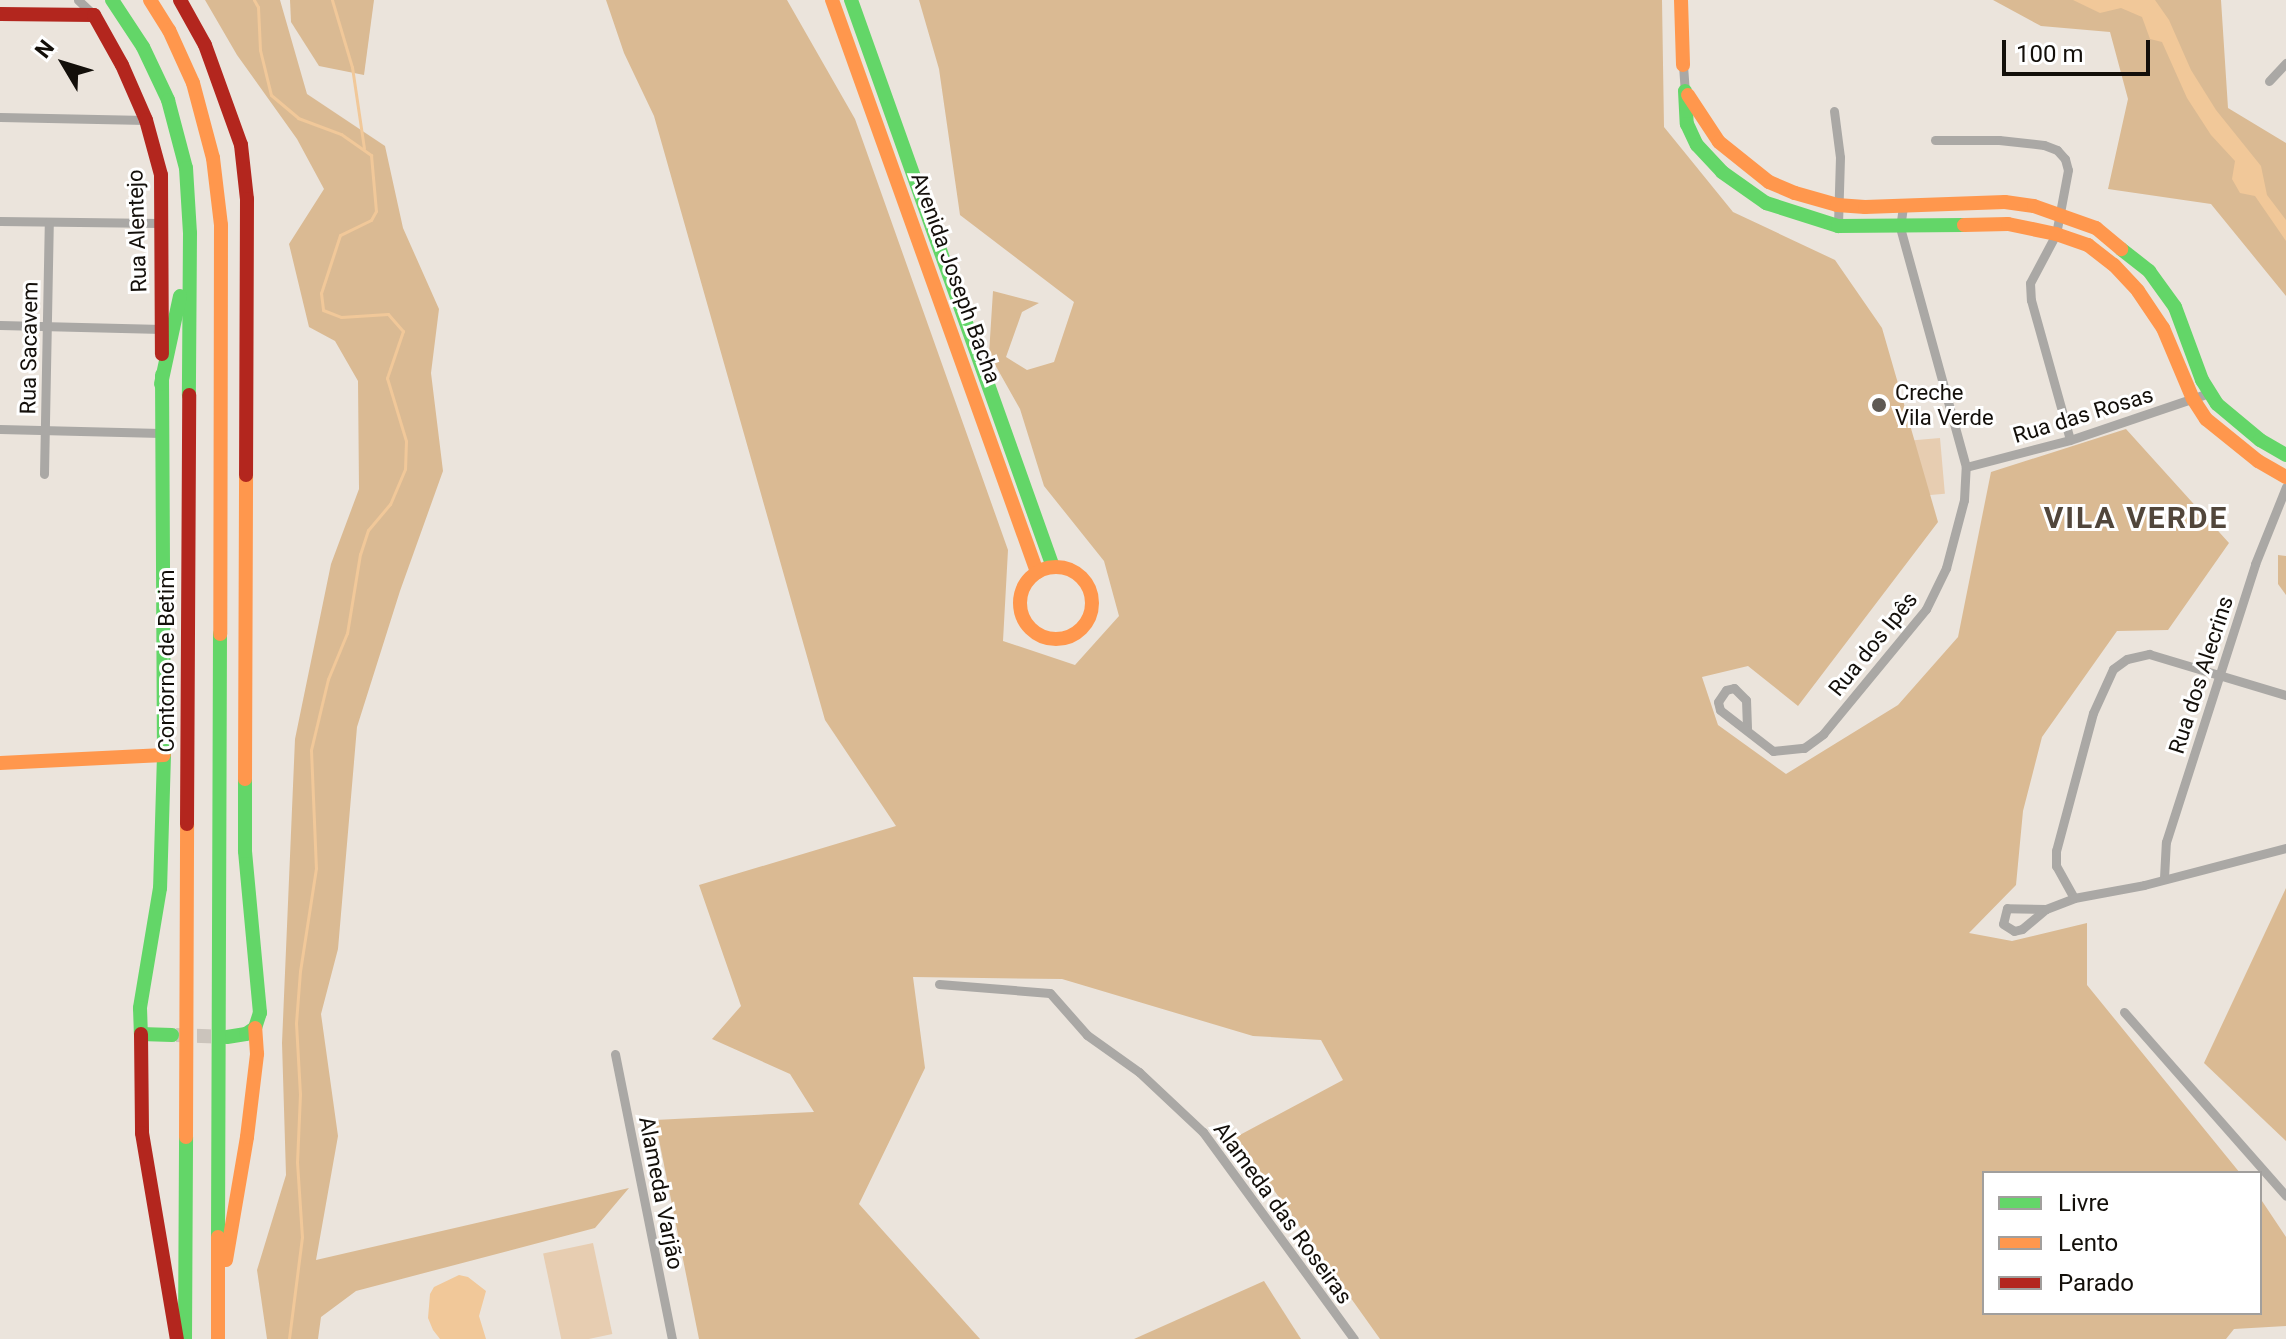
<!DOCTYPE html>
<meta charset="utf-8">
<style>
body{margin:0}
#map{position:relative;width:2286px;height:1339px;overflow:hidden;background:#ebe4dc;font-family:Roboto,sans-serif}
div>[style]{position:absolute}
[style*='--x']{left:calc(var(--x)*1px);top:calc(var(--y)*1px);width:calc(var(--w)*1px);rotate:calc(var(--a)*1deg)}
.green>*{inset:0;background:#e7cdb1;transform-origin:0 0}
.forest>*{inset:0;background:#daba93}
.water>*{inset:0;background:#f1c899}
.stream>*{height:3px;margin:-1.5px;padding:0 1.5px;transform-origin:1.5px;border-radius:1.5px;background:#f1c899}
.secondary-tunnel>*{height:14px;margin-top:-7px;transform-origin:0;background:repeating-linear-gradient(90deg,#cbc4bc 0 14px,transparent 0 21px)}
.street>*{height:9px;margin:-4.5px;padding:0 4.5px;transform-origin:4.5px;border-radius:4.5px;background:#aaa8a5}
.fast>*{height:14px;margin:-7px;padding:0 7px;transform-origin:7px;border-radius:7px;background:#63d668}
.slow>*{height:14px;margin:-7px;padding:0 7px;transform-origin:7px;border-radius:7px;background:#ff974d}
.slow>.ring{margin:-7px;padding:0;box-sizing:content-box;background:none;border:14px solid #ff974d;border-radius:50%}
.jam>*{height:14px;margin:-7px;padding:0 7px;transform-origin:7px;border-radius:7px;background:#b3261e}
.dots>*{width:22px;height:22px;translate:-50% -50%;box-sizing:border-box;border:4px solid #fff;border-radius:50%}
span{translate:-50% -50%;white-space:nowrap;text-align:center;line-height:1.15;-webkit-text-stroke:6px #fff;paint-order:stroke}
.street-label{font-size:22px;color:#130f0a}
.poi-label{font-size:22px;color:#130f0a}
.left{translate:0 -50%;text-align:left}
.district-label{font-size:30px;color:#51463b;font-weight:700;letter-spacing:2px}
.legend{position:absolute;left:1982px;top:1171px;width:280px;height:144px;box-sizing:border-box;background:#fff;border:2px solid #a19f9d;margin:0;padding:10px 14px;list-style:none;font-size:24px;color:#130f0a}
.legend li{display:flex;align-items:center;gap:16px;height:40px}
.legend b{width:40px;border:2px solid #a19f9d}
.north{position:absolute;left:24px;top:24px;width:80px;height:80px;-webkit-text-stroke:6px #fff;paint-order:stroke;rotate:308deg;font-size:22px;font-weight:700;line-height:32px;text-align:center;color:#130f0a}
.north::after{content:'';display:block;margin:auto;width:28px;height:36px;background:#130f0a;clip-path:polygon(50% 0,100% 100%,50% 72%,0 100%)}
.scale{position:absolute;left:2002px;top:40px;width:148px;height:36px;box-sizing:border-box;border:4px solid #130f0a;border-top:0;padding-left:10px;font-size:24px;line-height:28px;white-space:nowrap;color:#130f0a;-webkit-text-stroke:6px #fff;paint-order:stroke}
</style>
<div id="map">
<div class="green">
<div style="left:1940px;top:438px;width:56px;height:84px;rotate:85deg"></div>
<div style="left:593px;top:1243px;width:93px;height:51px;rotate:78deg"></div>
</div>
<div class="forest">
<div style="clip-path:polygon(205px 0,280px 0,307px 94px,385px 146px,403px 228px,439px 309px,431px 373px,443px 471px,400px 591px,357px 727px,338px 949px,321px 1014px,338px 1136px,316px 1260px,629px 1188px,595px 1228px,356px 1291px,321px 1317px,318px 1339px,267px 1339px,257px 1270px,286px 1175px,282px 1043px,295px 739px,331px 564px,359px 489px,358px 381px,335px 341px,309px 327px,289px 244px,324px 189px,297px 139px,237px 55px)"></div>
<div style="clip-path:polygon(290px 0,374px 0,364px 75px,319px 66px,291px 22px)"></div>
<div style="clip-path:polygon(606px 0,787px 0,855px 119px,1008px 550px,1003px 641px,1075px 665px,1119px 616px,1104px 561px,1044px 486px,1020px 409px,989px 354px,993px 291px,1039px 303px,1022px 312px,1006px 357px,1027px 370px,1054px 362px,1074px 302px,960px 215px,939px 69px,919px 0,1662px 0,1664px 127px,1733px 212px,1835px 260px,1882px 328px,1938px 522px,1798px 706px,1748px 666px,1702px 677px,1718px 725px,1786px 774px,1898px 705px,1958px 637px,1991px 472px,2126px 429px,2229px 543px,2168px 630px,2117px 631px,2042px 737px,2023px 811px,2016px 885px,1969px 933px,2012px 941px,2087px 923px,2087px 985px,2240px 1173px,1984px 1173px,1984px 1313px,2260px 1313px,2260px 1198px,2286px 1237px,2286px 1326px,2234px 1329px,2226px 1339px,1380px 1339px,1236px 1137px,1343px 1080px,1321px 1040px,1253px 1036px,1062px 979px,913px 977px,925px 1068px,859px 1204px,980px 1339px,699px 1339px,655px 1120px,814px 1112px,790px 1074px,712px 1039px,741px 1006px,699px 885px,896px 826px,825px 720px,654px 116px,624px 53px)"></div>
<div style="clip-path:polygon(1993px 0,2221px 0,2228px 108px,2286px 143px,2286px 296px,2211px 204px,2108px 189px,2128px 99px,2110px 32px,2041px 26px)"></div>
<div style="clip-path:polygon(2278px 555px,2286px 556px,2286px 595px,2278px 584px)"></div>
<div style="clip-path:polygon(2286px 888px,2286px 1141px,2204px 1063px)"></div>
<div style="clip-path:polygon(1264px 1281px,1301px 1339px,1134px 1339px)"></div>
</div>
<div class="water">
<div style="clip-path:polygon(2073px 0,2155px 0,2169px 20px,2191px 70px,2216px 110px,2261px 166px,2267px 195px,2286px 220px,2286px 241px,2255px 196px,2240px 193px,2232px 179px,2235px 161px,2211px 135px,2187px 98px,2162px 42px,2150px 39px,2142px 17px,2121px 8px,2100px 13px)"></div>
<div style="clip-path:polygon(459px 1275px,468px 1277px,486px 1291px,479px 1316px,486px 1339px,440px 1339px,433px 1330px,428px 1318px,430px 1294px,434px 1287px)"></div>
</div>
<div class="stream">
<div style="--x:254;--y:0;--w:8;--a:60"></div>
<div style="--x:258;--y:7;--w:43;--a:87.3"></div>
<div style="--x:260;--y:50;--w:46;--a:76.3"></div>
<div style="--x:271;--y:95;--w:35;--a:40"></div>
<div style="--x:298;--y:118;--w:46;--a:20.4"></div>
<div style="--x:341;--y:134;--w:37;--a:35"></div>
<div style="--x:371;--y:155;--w:56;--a:84.9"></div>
<div style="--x:376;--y:211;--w:10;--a:119"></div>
<div style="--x:371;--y:220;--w:34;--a:154"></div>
<div style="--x:340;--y:235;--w:61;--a:108.1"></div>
<div style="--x:321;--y:293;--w:17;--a:83"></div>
<div style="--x:323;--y:310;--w:19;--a:21"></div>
<div style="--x:341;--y:317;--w:47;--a:-3.7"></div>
<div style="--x:388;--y:314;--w:23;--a:49"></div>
<div style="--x:403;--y:331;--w:50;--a:108.8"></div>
<div style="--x:387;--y:378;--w:66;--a:73.2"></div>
<div style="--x:406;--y:441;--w:28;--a:92"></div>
<div style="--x:405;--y:469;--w:38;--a:113"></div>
<div style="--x:390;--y:504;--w:34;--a:130"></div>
<div style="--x:368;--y:530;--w:25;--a:108"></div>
<div style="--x:360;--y:554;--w:80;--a:99.3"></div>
<div style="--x:347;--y:633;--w:50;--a:112.4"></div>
<div style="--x:328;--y:679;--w:73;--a:103.5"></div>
<div style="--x:311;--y:750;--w:118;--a:87.6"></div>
<div style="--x:316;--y:868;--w:104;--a:98.8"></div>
<div style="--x:300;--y:971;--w:52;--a:94.4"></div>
<div style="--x:296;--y:1023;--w:71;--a:86.8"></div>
<div style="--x:300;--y:1094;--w:68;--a:92.5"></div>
<div style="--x:297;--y:1162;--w:75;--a:86.2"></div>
<div style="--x:302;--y:1237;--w:103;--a:97.3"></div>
<div style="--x:332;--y:0;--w:70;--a:73.4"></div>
<div style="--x:352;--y:67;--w:82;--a:81.6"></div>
</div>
<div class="secondary-tunnel">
<div style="--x:176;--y:1035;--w:51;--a:2.2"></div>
</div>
<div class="street">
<div style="--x:78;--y:0;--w:22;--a:43"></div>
<div style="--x:1683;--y:65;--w:26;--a:86"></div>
<div style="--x:2269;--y:81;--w:25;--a:-47"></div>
<div style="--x:1834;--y:111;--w:46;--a:82.6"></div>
<div style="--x:1840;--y:157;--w:69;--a:91.7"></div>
<div style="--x:0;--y:117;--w:146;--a:1.2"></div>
<div style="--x:1935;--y:140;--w:64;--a:0"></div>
<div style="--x:1999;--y:140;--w:45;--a:6.3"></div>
<div style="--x:2044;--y:145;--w:14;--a:21"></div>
<div style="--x:2057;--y:150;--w:12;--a:48"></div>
<div style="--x:2065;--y:159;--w:11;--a:75"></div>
<div style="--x:2068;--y:170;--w:65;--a:100.6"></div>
<div style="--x:2056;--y:234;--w:55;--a:118"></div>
<div style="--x:2030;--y:283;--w:17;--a:87"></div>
<div style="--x:2031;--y:300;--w:145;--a:74.4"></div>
<div style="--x:0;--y:221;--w:159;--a:0.7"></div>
<div style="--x:0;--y:325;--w:162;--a:1.4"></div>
<div style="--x:0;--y:429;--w:161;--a:1.4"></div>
<div style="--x:1966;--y:467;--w:107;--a:-14.6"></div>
<div style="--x:2070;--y:440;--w:147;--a:-18.7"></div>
<div style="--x:44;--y:474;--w:252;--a:-88.9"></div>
<div style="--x:1747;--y:728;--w:28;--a:-92"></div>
<div style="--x:1746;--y:700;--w:17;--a:-135"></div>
<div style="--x:1734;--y:688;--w:8;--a:166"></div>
<div style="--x:1726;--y:690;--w:14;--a:124"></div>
<div style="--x:1718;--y:702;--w:8;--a:76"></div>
<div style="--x:1720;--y:710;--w:67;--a:37.7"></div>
<div style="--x:1773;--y:751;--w:31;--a:-6"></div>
<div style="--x:1804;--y:748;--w:24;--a:-36"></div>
<div style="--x:1823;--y:734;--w:162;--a:-50.5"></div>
<div style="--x:1926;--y:609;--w:46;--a:-64"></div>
<div style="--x:1946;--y:568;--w:70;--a:-75.2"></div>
<div style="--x:1964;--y:500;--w:33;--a:-87"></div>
<div style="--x:1966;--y:467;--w:248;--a:-105.4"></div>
<div style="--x:1900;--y:228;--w:22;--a:-82"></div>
<div style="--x:2164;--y:878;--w:36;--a:-87"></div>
<div style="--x:2166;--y:842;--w:292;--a:-72.2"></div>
<div style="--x:2255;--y:564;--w:83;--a:-68.1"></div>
<div style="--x:2074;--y:898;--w:37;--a:-119"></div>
<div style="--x:2056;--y:866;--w:15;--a:-90"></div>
<div style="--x:2056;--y:851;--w:143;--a:-75"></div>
<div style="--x:2093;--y:713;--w:48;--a:-65.6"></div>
<div style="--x:2113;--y:669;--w:17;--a:-36"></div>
<div style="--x:2127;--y:659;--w:23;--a:-13"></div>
<div style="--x:2149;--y:654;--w:143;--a:16.7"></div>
<div style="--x:2046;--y:909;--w:39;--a:-179"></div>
<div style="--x:2007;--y:908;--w:16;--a:104"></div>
<div style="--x:2003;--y:924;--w:13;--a:32"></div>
<div style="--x:2014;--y:931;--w:8;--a:-14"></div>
<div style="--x:2022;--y:929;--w:31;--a:-40"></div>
<div style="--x:2046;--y:909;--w:30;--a:-21"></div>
<div style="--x:2074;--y:898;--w:71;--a:-10.5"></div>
<div style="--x:2144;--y:885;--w:147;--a:-14.6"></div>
<div style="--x:939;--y:984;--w:111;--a:4.6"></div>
<div style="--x:1050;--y:993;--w:56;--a:48.6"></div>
<div style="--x:1087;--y:1035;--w:64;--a:35.4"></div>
<div style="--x:1139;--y:1072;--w:88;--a:43.2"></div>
<div style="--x:1203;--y:1132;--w:256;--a:53.9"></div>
<div style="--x:2124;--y:1012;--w:245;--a:48.6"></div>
<div style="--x:615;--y:1054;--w:291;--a:78.7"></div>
</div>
<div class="fast">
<div style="--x:112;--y:0;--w:56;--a:56.6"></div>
<div style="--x:143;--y:47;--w:59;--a:64.7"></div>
<div style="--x:168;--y:100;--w:70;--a:75.2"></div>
<div style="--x:186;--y:168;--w:65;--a:86.5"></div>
<div style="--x:190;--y:233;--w:162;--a:90.4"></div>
<div style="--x:851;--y:0;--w:602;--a:70.39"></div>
<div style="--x:1685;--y:91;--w:33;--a:87"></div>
<div style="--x:1687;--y:124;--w:23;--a:65"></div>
<div style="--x:1697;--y:145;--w:37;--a:47"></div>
<div style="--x:1722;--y:172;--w:54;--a:35.2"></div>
<div style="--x:1766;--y:203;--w:76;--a:17.7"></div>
<div style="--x:1838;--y:226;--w:126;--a:-0.5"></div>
<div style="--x:2121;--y:249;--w:36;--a:38"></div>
<div style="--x:2149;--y:271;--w:44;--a:54.2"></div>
<div style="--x:2175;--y:307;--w:78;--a:69.7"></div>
<div style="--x:2202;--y:380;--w:28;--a:58"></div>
<div style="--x:2217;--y:404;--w:56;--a:39.9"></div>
<div style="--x:2260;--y:440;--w:30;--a:30"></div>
<div style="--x:162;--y:375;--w:380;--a:89.7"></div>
<div style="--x:164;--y:755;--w:133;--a:91.7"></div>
<div style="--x:160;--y:888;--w:122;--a:99.5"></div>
<div style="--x:140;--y:1008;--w:26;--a:88"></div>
<div style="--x:141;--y:1034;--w:31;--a:2"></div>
<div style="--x:161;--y:384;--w:90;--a:-77.8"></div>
<div style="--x:227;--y:1037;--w:19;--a:-9"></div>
<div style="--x:246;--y:1034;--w:11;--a:-34"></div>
<div style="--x:255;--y:1028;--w:16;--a:-72"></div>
<div style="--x:260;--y:1013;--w:163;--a:-95.3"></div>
<div style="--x:245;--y:851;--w:72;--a:-90"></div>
<div style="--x:218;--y:1237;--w:603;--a:-89.81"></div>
<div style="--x:185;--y:1339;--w:202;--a:-89.7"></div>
</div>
<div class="slow">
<div style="--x:150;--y:0;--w:36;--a:58"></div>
<div style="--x:169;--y:30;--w:58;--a:65.6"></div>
<div style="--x:193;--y:83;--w:78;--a:75.1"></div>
<div style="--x:213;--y:158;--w:67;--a:83.2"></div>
<div style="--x:221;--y:225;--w:409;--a:90.1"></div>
<div style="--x:832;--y:0;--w:608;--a:70.28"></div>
<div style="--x:1681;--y:0;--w:65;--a:88.2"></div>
<div style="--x:1688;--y:95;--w:56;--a:56.6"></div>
<div style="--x:1719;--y:142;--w:64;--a:38.7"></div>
<div style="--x:1769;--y:182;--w:28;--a:23"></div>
<div style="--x:1795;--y:193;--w:44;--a:15.9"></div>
<div style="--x:1837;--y:205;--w:28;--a:4"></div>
<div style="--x:1865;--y:207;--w:140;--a:-2"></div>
<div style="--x:2005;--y:202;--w:29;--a:8"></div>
<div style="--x:2034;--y:206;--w:66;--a:19.5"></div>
<div style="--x:2096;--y:228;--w:33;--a:40"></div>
<div style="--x:1964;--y:225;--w:44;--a:-1.3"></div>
<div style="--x:2008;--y:224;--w:49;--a:11.8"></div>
<div style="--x:2056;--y:234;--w:34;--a:19"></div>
<div style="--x:2088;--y:245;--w:33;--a:38"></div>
<div style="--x:2114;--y:265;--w:35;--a:47"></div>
<div style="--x:2138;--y:291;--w:45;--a:56"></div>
<div style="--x:2163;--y:328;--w:77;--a:67.1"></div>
<div style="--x:2193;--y:399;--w:24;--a:57"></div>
<div style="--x:2206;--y:419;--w:67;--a:38.9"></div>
<div style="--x:2258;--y:461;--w:32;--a:30"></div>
<div class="ring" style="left:1020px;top:567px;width:58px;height:58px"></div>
<div style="--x:0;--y:763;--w:164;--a:-2.8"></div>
<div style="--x:245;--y:779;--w:304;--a:-89.8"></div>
<div style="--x:186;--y:1137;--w:313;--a:-89.8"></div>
<div style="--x:226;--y:1260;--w:125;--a:-80.3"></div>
<div style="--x:247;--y:1137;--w:84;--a:-83.1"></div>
<div style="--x:257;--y:1054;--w:26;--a:-94"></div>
<div style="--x:218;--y:1339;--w:102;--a:-90"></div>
</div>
<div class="jam">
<div style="--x:180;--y:0;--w:51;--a:60.9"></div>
<div style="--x:205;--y:45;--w:106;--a:70.2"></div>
<div style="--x:241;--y:145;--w:54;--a:83.7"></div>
<div style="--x:247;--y:199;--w:276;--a:90.2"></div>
<div style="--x:0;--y:14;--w:94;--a:0.6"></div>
<div style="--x:94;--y:15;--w:57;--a:60.8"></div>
<div style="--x:122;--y:65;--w:60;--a:66.4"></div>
<div style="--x:146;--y:120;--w:57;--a:74.7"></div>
<div style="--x:161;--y:175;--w:179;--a:89.7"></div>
<div style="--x:187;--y:824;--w:429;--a:-89.7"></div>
<div style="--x:141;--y:1034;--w:99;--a:89.4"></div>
<div style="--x:142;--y:1133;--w:209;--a:80.4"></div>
</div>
<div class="dots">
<div style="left:1879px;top:405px;background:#5f5a54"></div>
</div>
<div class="street-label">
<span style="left:137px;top:231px;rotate:-92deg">Rua Alentejo</span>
<span style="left:956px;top:278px;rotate:70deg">Avenida Joseph Bacha</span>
<span style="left:29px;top:348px;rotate:-89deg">Rua Sacavem</span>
<span style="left:2083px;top:415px;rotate:-17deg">Rua das Rosas</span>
<span style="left:1873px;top:644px;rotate:-51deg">Rua dos Ipês</span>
<span style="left:167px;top:661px;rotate:-90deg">Contorno de Betim</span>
<span style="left:2201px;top:675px;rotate:-72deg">Rua dos Alecrins</span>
<span style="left:661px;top:1193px;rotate:79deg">Alameda Varjão</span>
<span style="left:1283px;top:1213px;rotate:54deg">Alameda das Roseiras</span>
</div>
<div class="poi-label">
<span class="left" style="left:1895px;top:405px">Creche<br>Vila Verde</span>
</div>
<div class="district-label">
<span style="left:2136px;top:518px">VILA VERDE</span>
</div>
<ul class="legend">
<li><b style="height:10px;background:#63d668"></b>Livre</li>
<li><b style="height:10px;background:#ff974d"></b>Lento</li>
<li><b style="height:10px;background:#b3261e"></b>Parado</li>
</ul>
<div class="north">N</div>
<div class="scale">100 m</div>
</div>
